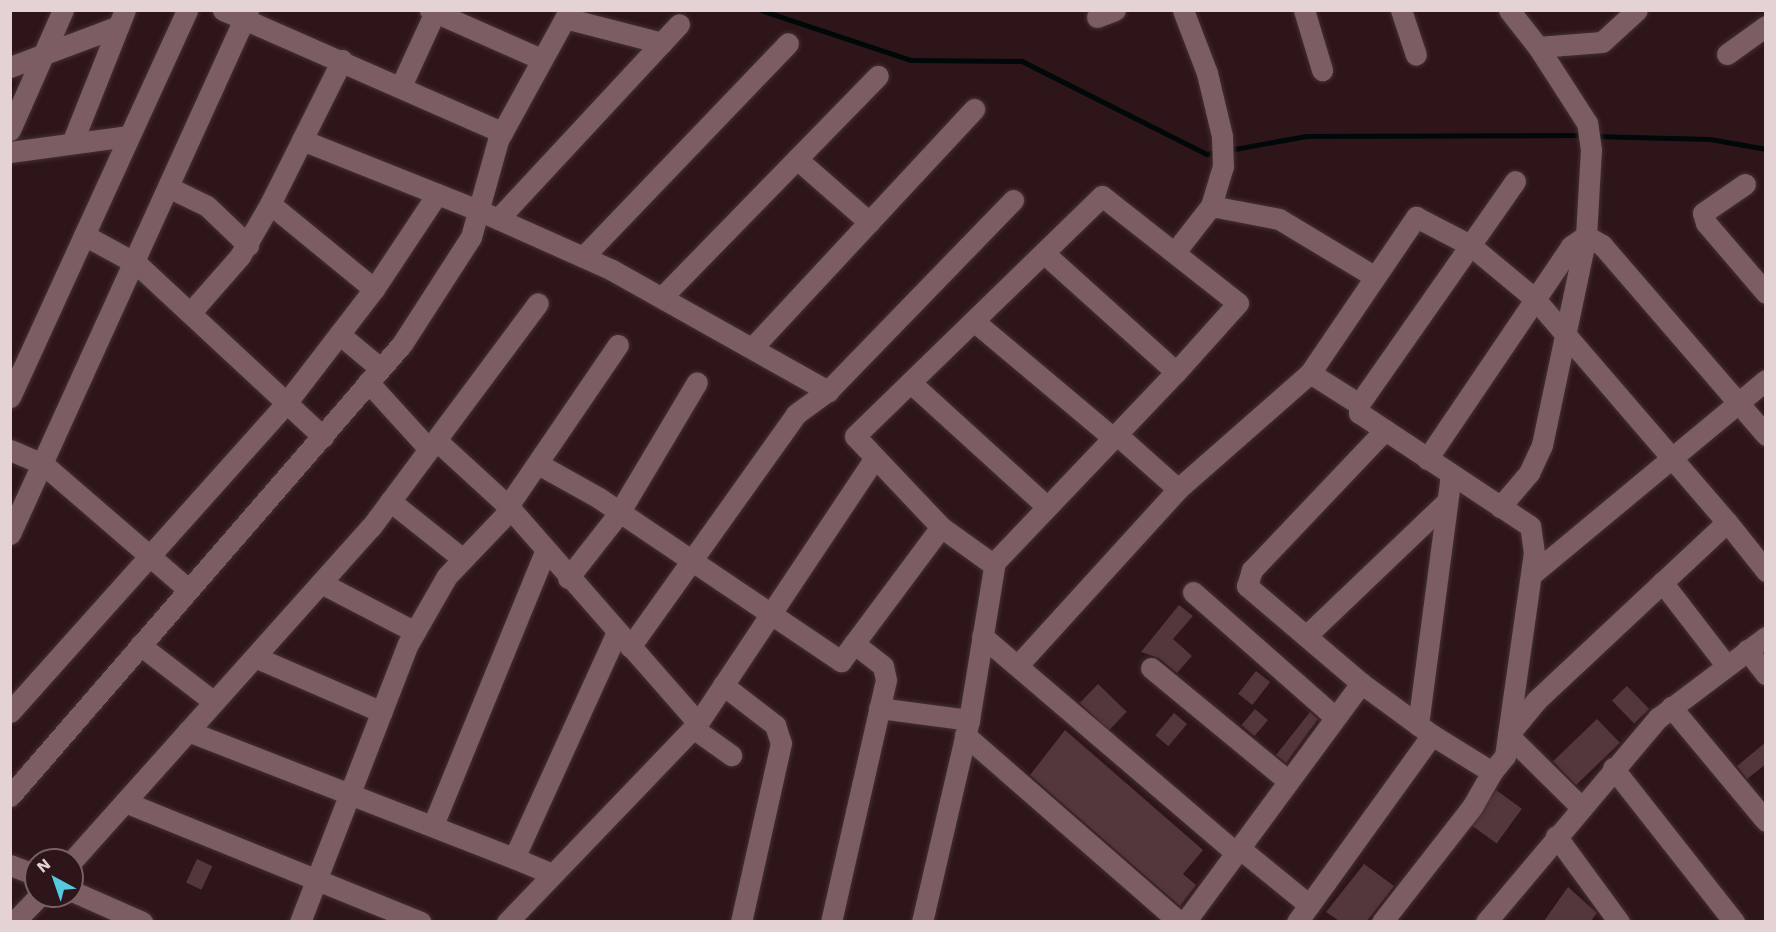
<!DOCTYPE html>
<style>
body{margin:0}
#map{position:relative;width:1776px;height:932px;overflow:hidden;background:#2e151a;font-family:"Work Sans",sans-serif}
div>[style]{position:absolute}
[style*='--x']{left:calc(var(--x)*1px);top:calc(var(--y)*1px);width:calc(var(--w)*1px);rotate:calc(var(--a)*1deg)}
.stream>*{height:4.5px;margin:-2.25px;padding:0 2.25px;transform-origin:2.25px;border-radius:2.25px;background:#010809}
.building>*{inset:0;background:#54373c;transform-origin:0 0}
.roads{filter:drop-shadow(0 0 2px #433033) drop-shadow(0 0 2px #433033)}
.minor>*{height:21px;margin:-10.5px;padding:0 10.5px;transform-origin:10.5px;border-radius:10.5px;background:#7c5d62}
span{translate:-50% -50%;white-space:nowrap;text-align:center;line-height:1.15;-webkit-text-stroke:4.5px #2e151a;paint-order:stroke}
.frame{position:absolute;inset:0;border:12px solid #e4d2d4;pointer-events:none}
.north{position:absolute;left:24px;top:848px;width:60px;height:60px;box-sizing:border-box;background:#2e151a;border:2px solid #776164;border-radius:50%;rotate:320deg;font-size:16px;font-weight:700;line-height:24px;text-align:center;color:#e4d2d4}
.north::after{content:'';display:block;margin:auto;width:21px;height:27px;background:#55cadf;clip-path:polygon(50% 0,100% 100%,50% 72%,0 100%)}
</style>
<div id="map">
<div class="stream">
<div style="--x:761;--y:10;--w:158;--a:18.4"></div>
<div style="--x:911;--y:60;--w:111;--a:0.5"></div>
<div style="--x:1022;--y:61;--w:207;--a:26.7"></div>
<div style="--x:1207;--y:154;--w:10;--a:-11"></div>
<div style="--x:1593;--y:136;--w:117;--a:1.5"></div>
<div style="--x:1710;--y:139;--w:57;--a:10.1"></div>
<div style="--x:1229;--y:150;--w:78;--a:-10.3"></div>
<div style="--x:1306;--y:136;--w:276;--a:-0.2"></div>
</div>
<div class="building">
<div style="clip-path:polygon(1179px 605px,1193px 616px,1173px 639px,1192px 656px,1177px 673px,1159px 658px,1141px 652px)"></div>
<div style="left:1256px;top:671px;width:18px;height:29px;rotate:38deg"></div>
<div style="left:1098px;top:684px;width:40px;height:26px;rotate:44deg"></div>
<div style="left:1627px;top:686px;width:32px;height:21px;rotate:46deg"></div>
<div style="left:1255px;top:709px;width:17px;height:21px;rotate:40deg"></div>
<div style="clip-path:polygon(1310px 712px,1318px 719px,1286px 763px,1276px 755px)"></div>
<div style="left:1174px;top:713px;width:17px;height:29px;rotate:40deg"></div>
<div style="left:1597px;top:719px;width:33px;height:61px;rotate:46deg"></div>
<div style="clip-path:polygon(1065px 730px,1203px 850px,1183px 874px,1196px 885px,1180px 906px,1030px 775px)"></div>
<div style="clip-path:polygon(1766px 742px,1766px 764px,1747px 779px,1737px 766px)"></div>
<div style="left:1496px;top:790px;width:32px;height:43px;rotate:36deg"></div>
<div style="left:197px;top:859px;width:17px;height:26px;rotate:25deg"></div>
<div style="clip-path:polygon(1364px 864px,1394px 886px,1367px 921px,1339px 921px,1326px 912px)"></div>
<div style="clip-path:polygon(1568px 887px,1597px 913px,1591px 921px,1544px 921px)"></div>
</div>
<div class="roads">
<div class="minor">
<div style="--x:223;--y:10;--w:23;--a:23"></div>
<div style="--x:244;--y:19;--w:10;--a:-66"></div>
<div style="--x:430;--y:10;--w:121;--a:23.8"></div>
<div style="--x:1304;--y:10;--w:63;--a:73.3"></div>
<div style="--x:1401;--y:10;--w:47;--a:71.6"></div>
<div style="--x:1509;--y:10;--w:47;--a:51.9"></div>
<div style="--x:1538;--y:47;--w:64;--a:-4.5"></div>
<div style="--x:1602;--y:42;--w:47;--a:-42.4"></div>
<div style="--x:1097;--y:17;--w:19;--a:-21"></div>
<div style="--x:1727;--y:54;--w:48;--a:-35.7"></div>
<div style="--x:342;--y:60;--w:89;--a:116.6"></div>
<div style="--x:302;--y:140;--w:189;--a:21.7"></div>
<div style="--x:478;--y:210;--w:147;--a:24.1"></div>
<div style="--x:612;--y:270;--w:248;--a:29.3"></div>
<div style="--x:10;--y:67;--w:116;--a:-20.6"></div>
<div style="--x:401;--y:86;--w:81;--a:-65.3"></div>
<div style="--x:10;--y:130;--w:131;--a:-66.2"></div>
<div style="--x:72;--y:143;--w:143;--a:-68.3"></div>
<div style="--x:10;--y:152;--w:120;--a:-7.7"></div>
<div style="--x:797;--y:159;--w:96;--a:41.2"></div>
<div style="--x:1745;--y:184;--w:51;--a:145.4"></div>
<div style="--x:1703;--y:213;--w:10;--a:73"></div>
<div style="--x:1706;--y:223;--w:92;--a:49.4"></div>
<div style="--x:170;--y:188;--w:41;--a:25.9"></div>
<div style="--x:207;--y:206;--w:57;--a:43.6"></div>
<div style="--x:1211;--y:206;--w:69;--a:10.8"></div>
<div style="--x:1279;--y:219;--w:111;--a:31"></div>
<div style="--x:498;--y:219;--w:266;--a:-47.1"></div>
<div style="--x:84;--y:235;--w:60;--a:28.7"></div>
<div style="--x:137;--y:264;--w:254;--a:42.9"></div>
<div style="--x:1175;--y:252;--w:58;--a:-52"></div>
<div style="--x:1211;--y:206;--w:42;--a:-73.3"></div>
<div style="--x:1223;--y:166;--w:30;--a:-92"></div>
<div style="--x:1222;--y:136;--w:65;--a:-103.4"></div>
<div style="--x:1207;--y:73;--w:67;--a:-110.9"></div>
<div style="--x:583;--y:257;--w:296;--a:-46.2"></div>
<div style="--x:374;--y:289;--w:114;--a:-56.4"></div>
<div style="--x:662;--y:297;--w:309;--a:-45.7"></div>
<div style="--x:191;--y:312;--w:74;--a:-48.8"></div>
<div style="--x:240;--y:256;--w:60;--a:-60"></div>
<div style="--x:975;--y:322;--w:180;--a:40"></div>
<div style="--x:339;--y:334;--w:53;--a:39.7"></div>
<div style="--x:753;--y:347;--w:325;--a:-47.1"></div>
<div style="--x:1310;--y:373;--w:58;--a:32.3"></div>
<div style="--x:368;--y:382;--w:91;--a:47.7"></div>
<div style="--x:911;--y:383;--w:181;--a:42.3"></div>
<div style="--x:10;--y:397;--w:426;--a:-65.4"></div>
<div style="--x:436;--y:440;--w:98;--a:42.5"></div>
<div style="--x:508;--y:506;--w:288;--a:48.8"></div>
<div style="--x:698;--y:723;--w:276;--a:133.8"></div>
<div style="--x:10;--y:450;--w:36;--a:23"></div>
<div style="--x:43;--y:464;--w:191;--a:40.8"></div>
<div style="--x:1427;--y:459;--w:257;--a:-55.9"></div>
<div style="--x:1571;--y:246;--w:18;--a:-34"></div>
<div style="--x:1586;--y:236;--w:18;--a:29"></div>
<div style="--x:1602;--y:245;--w:251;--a:49.2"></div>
<div style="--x:540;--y:465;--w:68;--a:29.2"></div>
<div style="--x:599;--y:498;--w:292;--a:34"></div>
<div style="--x:841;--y:661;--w:167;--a:-53.3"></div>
<div style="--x:941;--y:527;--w:125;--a:-133.4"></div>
<div style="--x:855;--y:436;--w:344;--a:-44.2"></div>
<div style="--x:1102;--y:196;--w:173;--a:38.2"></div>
<div style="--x:1238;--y:303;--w:93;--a:131.9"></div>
<div style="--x:1178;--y:489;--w:176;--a:-41.3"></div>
<div style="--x:1310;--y:373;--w:189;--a:-55.8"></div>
<div style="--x:1416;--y:217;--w:61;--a:27.4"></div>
<div style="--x:1470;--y:245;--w:85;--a:39.7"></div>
<div style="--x:1535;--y:299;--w:294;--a:49.3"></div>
<div style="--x:1727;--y:522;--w:262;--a:136.9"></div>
<div style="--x:1536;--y:701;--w:44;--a:129.5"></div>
<div style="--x:1508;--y:735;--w:101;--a:44.6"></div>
<div style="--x:390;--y:501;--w:93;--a:38.5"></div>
<div style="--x:508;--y:506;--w:195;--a:-55.7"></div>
<div style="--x:1500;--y:507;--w:45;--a:-49.5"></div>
<div style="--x:1529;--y:473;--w:31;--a:-65"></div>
<div style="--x:1542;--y:445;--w:214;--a:-78.1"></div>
<div style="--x:1586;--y:236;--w:86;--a:-86.7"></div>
<div style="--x:1591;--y:150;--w:27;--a:-98"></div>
<div style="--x:1587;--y:123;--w:90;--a:-122.8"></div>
<div style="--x:1727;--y:522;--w:63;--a:51.5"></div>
<div style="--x:941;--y:527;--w:65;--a:35.6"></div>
<div style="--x:10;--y:534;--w:566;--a:-65.56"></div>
<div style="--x:244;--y:19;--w:282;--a:23.7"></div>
<div style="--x:1531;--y:575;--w:305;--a:-39.7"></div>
<div style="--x:568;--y:578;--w:83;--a:-51.9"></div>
<div style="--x:619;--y:513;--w:152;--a:-59.2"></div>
<div style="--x:1662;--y:582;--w:105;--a:52.4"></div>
<div style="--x:321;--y:583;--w:106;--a:27.5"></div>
<div style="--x:1193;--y:592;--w:189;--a:41.4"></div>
<div style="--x:982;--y:636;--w:333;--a:40.5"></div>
<div style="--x:1306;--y:636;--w:194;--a:-43.7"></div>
<div style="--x:140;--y:645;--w:93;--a:37.6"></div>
<div style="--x:630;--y:647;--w:286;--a:-54.5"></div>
<div style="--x:796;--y:414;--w:39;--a:-36"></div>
<div style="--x:828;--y:391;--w:266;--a:-45.9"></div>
<div style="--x:1747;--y:650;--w:31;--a:52"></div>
<div style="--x:255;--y:657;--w:138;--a:23.4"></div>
<div style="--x:1018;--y:665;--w:238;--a:-47.7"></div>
<div style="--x:1178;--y:489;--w:83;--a:-138.4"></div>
<div style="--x:1151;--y:668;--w:176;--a:39.5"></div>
<div style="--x:723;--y:685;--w:66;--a:37.6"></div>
<div style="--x:775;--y:725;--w:19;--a:72"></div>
<div style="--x:781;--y:743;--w:183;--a:102.6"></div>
<div style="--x:1671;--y:707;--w:148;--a:50.2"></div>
<div style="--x:879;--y:708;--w:91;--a:7.6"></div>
<div style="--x:10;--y:712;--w:416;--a:-48.2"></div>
<div style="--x:287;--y:402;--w:143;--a:-52.4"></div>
<div style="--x:374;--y:289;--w:134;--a:-140.7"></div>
<div style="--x:270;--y:204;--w:72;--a:-63.4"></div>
<div style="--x:698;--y:723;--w:317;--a:-56.3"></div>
<div style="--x:1418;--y:725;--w:253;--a:-82.5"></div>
<div style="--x:693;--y:728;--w:47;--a:35.4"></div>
<div style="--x:188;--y:731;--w:350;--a:21.3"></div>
<div style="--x:514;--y:858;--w:248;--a:-65.5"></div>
<div style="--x:965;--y:735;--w:284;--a:41.1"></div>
<div style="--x:1432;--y:735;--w:70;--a:31.7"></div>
<div style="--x:1492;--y:772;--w:21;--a:-51"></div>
<div style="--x:1505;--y:756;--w:205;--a:-81.9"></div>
<div style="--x:1534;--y:553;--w:27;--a:-98"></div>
<div style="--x:1530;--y:526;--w:205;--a:-146.5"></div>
<div style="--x:1359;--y:413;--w:9;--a:-90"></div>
<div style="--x:1359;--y:404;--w:272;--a:-55"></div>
<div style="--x:1613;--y:768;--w:196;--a:51.8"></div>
<div style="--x:10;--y:796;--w:598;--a:-49.07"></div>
<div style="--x:402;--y:344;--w:127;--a:-57.2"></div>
<div style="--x:471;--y:237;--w:101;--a:-74.4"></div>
<div style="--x:498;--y:140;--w:139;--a:-61.2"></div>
<div style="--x:565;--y:18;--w:100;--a:14.5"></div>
<div style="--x:125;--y:802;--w:319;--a:22.1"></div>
<div style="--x:433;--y:825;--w:295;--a:-67.7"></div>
<div style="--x:1556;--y:836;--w:107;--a:53.8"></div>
<div style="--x:1238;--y:847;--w:92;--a:39.2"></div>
<div style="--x:514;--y:858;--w:41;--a:22.8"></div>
<div style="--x:72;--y:861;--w:448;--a:-48.2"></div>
<div style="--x:371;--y:527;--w:279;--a:-53.3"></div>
<div style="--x:10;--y:865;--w:28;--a:21"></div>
<div style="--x:72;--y:891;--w:77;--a:23.9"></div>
<div style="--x:14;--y:922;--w:36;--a:-46"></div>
<div style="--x:300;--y:922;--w:298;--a:-68.8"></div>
<div style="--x:408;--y:644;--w:78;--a:-60.2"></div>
<div style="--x:447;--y:576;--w:93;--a:-46.3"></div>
<div style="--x:831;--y:922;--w:248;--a:-77.2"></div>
<div style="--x:886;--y:680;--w:14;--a:-102"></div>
<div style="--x:883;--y:666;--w:37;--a:-142"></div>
<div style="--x:922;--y:922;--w:207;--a:-76.9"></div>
<div style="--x:969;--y:720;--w:160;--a:-80.7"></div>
<div style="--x:995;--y:562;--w:262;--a:-46.4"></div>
<div style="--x:1176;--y:372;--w:175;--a:-138"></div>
<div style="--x:1185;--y:922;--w:297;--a:-53.6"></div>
<div style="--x:1297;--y:922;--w:231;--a:-54.2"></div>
<div style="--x:1432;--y:735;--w:88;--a:-143.8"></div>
<div style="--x:1361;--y:683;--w:150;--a:-139.6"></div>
<div style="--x:1247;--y:586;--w:17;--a:-73"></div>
<div style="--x:1252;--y:570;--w:193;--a:-46.5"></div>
<div style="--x:1382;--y:922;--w:146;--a:-52"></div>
<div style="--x:1472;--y:807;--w:40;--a:-60.3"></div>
<div style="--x:1486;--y:922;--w:267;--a:-49.9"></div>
<div style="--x:1658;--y:718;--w:135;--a:-36.9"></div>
</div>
</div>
<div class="frame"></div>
<div class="north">N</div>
</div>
